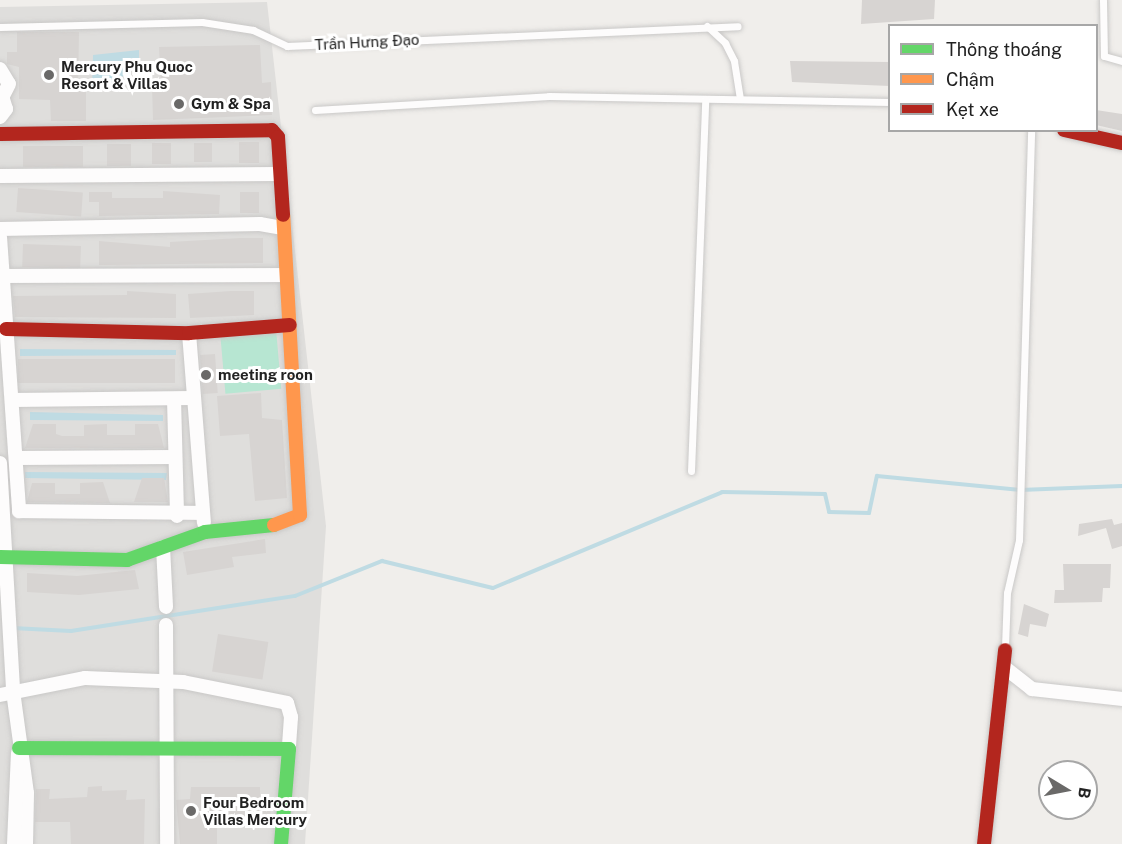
<!DOCTYPE html>
<meta charset="utf-8">
<style>
body{margin:0}
#map{position:relative;width:1122px;height:844px;overflow:hidden;background:#f0eeeb;font-family:"Public Sans",sans-serif}
div>[style]{position:absolute}
[style*='--x']{left:calc(var(--x)*1px);top:calc(var(--y)*1px);width:calc(var(--w)*1px);rotate:calc(var(--a)*1deg)}
.residential>*{inset:0;background:#dfdedc}
.pitch>*{inset:0;background:#b7e6d2;transform-origin:0 0}
.water>*{inset:0;background:#bfdbe3}
.stream>*{height:4px;margin:-2px;padding:0 2px;transform-origin:2px;border-radius:2px;background:#bfdbe3}
.building>*{inset:0;background:#d7d4d2;transform-origin:0 0}
.roads{filter:drop-shadow(0 0 2px #c9c8c7) drop-shadow(0 0 2px #c9c8c7)}
.lane>*{height:7px;margin:-3.5px;padding:0 3.5px;transform-origin:3.5px;border-radius:3.5px;background:#fdfcfc}
.street>*{height:14px;margin:-7px;padding:0 7px;transform-origin:7px;border-radius:7px;background:#fdfcfc}
.fast>*{height:14px;margin:-7px;padding:0 7px;transform-origin:7px;border-radius:7px;background:#63d668}
.slow>*{height:14px;margin:-7px;padding:0 7px;transform-origin:7px;border-radius:7px;background:#ff974d}
.jam>*{height:14px;margin:-7px;padding:0 7px;transform-origin:7px;border-radius:7px;background:#b3261e}
.dots>*{width:16px;height:16px;translate:-50% -50%;box-sizing:border-box;border:3px solid #fff;border-radius:50%}
span{translate:-50% -50%;white-space:nowrap;text-align:center;line-height:1.15;-webkit-text-stroke:6px #fff;paint-order:stroke}
.street-label{font-size:15px;color:#222}
.poi-label{font-size:15px;color:#222;font-weight:700}
.left{translate:0 -50%;text-align:left}
.legend{position:absolute;left:888px;top:24px;width:210px;height:108px;box-sizing:border-box;background:#fff;border:2px solid #a7a7a7;margin:0;padding:8px 10px;list-style:none;font-size:18px;color:#222}
.legend li{display:flex;align-items:center;gap:12px;height:30px}
.legend b{width:30px;border:2px solid #a7a7a7}
.north{position:absolute;left:1038px;top:760px;width:60px;height:60px;box-sizing:border-box;background:#fff;border:2px solid #a7a7a7;border-radius:50%;rotate:100deg;font-size:16px;font-weight:700;line-height:24px;text-align:center;color:#222}
.north::after{content:'';display:block;margin:auto;width:21px;height:27px;background:#6a6968;clip-path:polygon(50% 0,100% 100%,50% 72%,0 100%)}
</style>
<div id="map">
<div class="residential">
<div style="clip-path:polygon(267px 2px,326px 526px,305px 844px,0 844px,0 7px)"></div>
</div>
<div class="pitch">
<div style="left:276px;top:329px;width:60px;height:56px;rotate:85deg"></div>
</div>
<div class="water">
<div style="clip-path:polygon(139px 50px,139px 65px,107px 87px,92px 89px,93px 55px)"></div>
<div style="clip-path:polygon(20px 349px,176px 350px,176px 355px,20px 356px)"></div>
<div style="clip-path:polygon(30px 412px,163px 415px,163px 421px,30px 420px)"></div>
<div style="clip-path:polygon(25px 472px,167px 473px,166px 480px,25px 478px)"></div>
</div>
<div class="stream">
<div style="--x:12;--y:628;--w:59;--a:2.9"></div>
<div style="--x:71;--y:631;--w:227;--a:-8.9"></div>
<div style="--x:295;--y:596;--w:94;--a:-21.9"></div>
<div style="--x:382;--y:561;--w:114;--a:13.7"></div>
<div style="--x:493;--y:588;--w:248;--a:-22.7"></div>
<div style="--x:722;--y:492;--w:103;--a:1.1"></div>
<div style="--x:825;--y:494;--w:18;--a:77"></div>
<div style="--x:829;--y:512;--w:40;--a:1.4"></div>
<div style="--x:869;--y:513;--w:38;--a:-78"></div>
<div style="--x:877;--y:476;--w:144;--a:5.6"></div>
<div style="--x:1020;--y:490;--w:102;--a:-2.2"></div>
</div>
<div class="building">
<div style="clip-path:polygon(862px 0,935px 0,934px 19px,861px 24px)"></div>
<div style="clip-path:polygon(17px 32px,79px 32px,78px 90px,86px 90px,86px 121px,51px 121px,50px 100px,19px 99px,19px 67px,7px 64px,7px 52px,17px 52px)"></div>
<div style="clip-path:polygon(260px 45px,262px 83px,271px 82px,272px 115px,153px 120px,152px 86px,161px 86px,159px 47px)"></div>
<div style="clip-path:polygon(790px 61px,890px 62px,890px 86px,792px 82px)"></div>
<div style="clip-path:polygon(1096px 110px,1122px 114px,1122px 131px,1096px 125px)"></div>
<div style="left:239px;top:142px;width:20px;height:21px"></div>
<div style="left:171px;top:143px;width:21px;height:19px;rotate:90deg"></div>
<div style="left:194px;top:143px;width:18px;height:19px"></div>
<div style="left:107px;top:144px;width:24px;height:22px"></div>
<div style="left:23px;top:146px;width:60px;height:21px"></div>
<div style="left:18px;top:188px;width:65px;height:24px;rotate:4deg"></div>
<div style="clip-path:polygon(163px 191px,220px 195px,219px 214px,99px 216px,99px 202px,89px 202px,89px 192px,112px 192px,112px 198px,163px 198px)"></div>
<div style="left:240px;top:192px;width:19px;height:21px"></div>
<div style="clip-path:polygon(240px 238px,263px 238px,263px 263px,99px 265px,99px 241px,170px 247px,170px 242px)"></div>
<div style="left:23px;top:244px;width:58px;height:23px;rotate:2deg"></div>
<div style="clip-path:polygon(127px 291px,176px 294px,176px 318px,15px 317px,13px 296px,127px 295px)"></div>
<div style="clip-path:polygon(231px 291px,254px 291px,254px 315px,190px 318px,188px 294px)"></div>
<div style="left:215px;top:354px;width:39px;height:15px;rotate:86deg"></div>
<div style="left:175px;top:359px;width:24px;height:157px;rotate:90deg"></div>
<div style="clip-path:polygon(261px 393px,262px 418px,282px 420px,287px 498px,255px 501px,249px 434px,220px 436px,217px 396px)"></div>
<div style="clip-path:polygon(33px 424px,56px 424px,56px 434px,62px 436px,84px 436px,84px 425px,107px 424px,107px 435px,135px 435px,135px 424px,158px 424px,164px 448px,25px 448px)"></div>
<div style="clip-path:polygon(142px 478px,164px 478px,168px 502px,134px 502px)"></div>
<div style="clip-path:polygon(103px 482px,110px 503px,27px 502px,32px 483px,55px 483px,55px 494px,80px 494px,80px 483px)"></div>
<div style="clip-path:polygon(1112px 519px,1114px 525px,1122px 523px,1122px 546px,1112px 549px,1106px 528px,1078px 536px,1079px 524px)"></div>
<div style="clip-path:polygon(265px 539px,266px 553px,232px 557px,234px 567px,187px 575px,183px 552px)"></div>
<div style="clip-path:polygon(1063px 564px,1111px 564px,1110px 588px,1103px 588px,1102px 602px,1054px 603px,1055px 590px,1064px 590px)"></div>
<div style="clip-path:polygon(135px 570px,139px 589px,79px 595px,27px 592px,27px 573px,77px 576px)"></div>
<div style="clip-path:polygon(1024px 604px,1049px 614px,1046px 627px,1030px 624px,1028px 637px,1018px 634px)"></div>
<div style="left:218px;top:634px;width:51px;height:38px;rotate:9deg"></div>
<div style="clip-path:polygon(102px 786px,102px 791px,127px 790px,126px 800px,145px 799px,144px 844px,71px 844px,70px 822px,35px 822px,36px 789px,50px 789px,49px 799px,87px 797px,88px 787px)"></div>
<div style="clip-path:polygon(191px 787px,260px 787px,260px 800px,271px 800px,270px 825px,217px 825px,217px 844px,180px 844px,176px 800px,190px 799px)"></div>
</div>
<div class="roads">
<div class="lane">
<div style="--x:1103;--y:0;--w:56;--a:89"></div>
<div style="--x:1104;--y:56;--w:19;--a:16"></div>
<div style="--x:707;--y:26;--w:25;--a:43"></div>
<div style="--x:725;--y:43;--w:20;--a:63"></div>
<div style="--x:734;--y:61;--w:38;--a:81"></div>
<div style="--x:0;--y:27;--w:202;--a:-1.4"></div>
<div style="--x:202;--y:22;--w:52;--a:8.9"></div>
<div style="--x:253;--y:30;--w:38;--a:25"></div>
<div style="--x:287;--y:46;--w:451;--a:-2.5"></div>
<div style="--x:315;--y:110;--w:234;--a:-3.4"></div>
<div style="--x:549;--y:96;--w:341;--a:1"></div>
<div style="--x:691;--y:471;--w:372;--a:-87.8"></div>
<div style="--x:1005;--y:647;--w:54;--a:-87.9"></div>
<div style="--x:1007;--y:593;--w:54;--a:-77.2"></div>
<div style="--x:1019;--y:540;--w:410;--a:-88.3"></div>
</div>
<div class="street">
<div style="--x:0;--y:69;--w:17;--a:59"></div>
<div style="--x:9;--y:84;--w:20;--a:117"></div>
<div style="--x:0;--y:117;--w:10;--a:-53"></div>
<div style="--x:6;--y:109;--w:10;--a:-107"></div>
<div style="--x:0;--y:176;--w:278;--a:-0.4"></div>
<div style="--x:0;--y:229;--w:260;--a:-1.1"></div>
<div style="--x:260;--y:224;--w:22;--a:10"></div>
<div style="--x:0;--y:237;--w:275;--a:86"></div>
<div style="--x:19;--y:511;--w:183;--a:0.6"></div>
<div style="--x:3;--y:276;--w:283;--a:-0.2"></div>
<div style="--x:189;--y:333;--w:190;--a:85.5"></div>
<div style="--x:174;--y:399;--w:117;--a:88.5"></div>
<div style="--x:12;--y:400;--w:180;--a:-0.6"></div>
<div style="--x:16;--y:458;--w:159;--a:-0.4"></div>
<div style="--x:0;--y:463;--w:228;--a:86.7"></div>
<div style="--x:13;--y:691;--w:103;--a:82.2"></div>
<div style="--x:27;--y:793;--w:51;--a:91.1"></div>
<div style="--x:163;--y:547;--w:60;--a:87.1"></div>
<div style="--x:166;--y:625;--w:219;--a:89.7"></div>
<div style="--x:1004;--y:667;--w:36;--a:38"></div>
<div style="--x:1032;--y:689;--w:91;--a:6.3"></div>
<div style="--x:0;--y:695;--w:87;--a:-11.3"></div>
<div style="--x:85;--y:678;--w:98;--a:2.3"></div>
<div style="--x:183;--y:682;--w:106;--a:11.4"></div>
<div style="--x:287;--y:703;--w:15;--a:74"></div>
<div style="--x:291;--y:717;--w:32;--a:94"></div>
<div style="--x:14;--y:844;--w:91;--a:-87.5"></div>
</div>
<div class="fast">
<div style="--x:0;--y:557;--w:127;--a:1.4"></div>
<div style="--x:127;--y:560;--w:83;--a:-19.7"></div>
<div style="--x:205;--y:532;--w:69;--a:-5.8"></div>
<div style="--x:19;--y:748;--w:270;--a:0.2"></div>
<div style="--x:289;--y:749;--w:95;--a:94.8"></div>
</div>
<div class="slow">
<div style="--x:274;--y:525;--w:28;--a:-21"></div>
<div style="--x:300;--y:515;--w:300;--a:-93.2"></div>
</div>
<div class="jam">
<div style="--x:1064;--y:130;--w:59;--a:12.6"></div>
<div style="--x:0;--y:134;--w:272;--a:-0.8"></div>
<div style="--x:272;--y:130;--w:9;--a:49"></div>
<div style="--x:278;--y:137;--w:78;--a:86.3"></div>
<div style="--x:6;--y:329;--w:183;--a:1.3"></div>
<div style="--x:189;--y:333;--w:101;--a:-4.5"></div>
<div style="--x:984;--y:844;--w:195;--a:-83.8"></div>
</div>
</div>
<div class="dots">
<div style="left:49px;top:75px;background:#6a6968"></div>
<div style="left:179px;top:104px;background:#6a6968"></div>
<div style="left:206px;top:375px;background:#6a6968"></div>
<div style="left:191px;top:811px;background:#6a6968"></div>
</div>
<div class="street-label">
<span style="left:367px;top:42px;rotate:-3deg">Trần Hưng Đạo</span>
</div>
<div class="poi-label">
<span class="left" style="left:61px;top:75px">Mercury Phu Quoc<br>Resort &amp; Villas</span>
<span class="left" style="left:191px;top:104px">Gym &amp; Spa</span>
<span class="left" style="left:218px;top:375px">meeting roon</span>
<span class="left" style="left:203px;top:811px">Four Bedroom<br>Villas Mercury</span>
</div>
<ul class="legend">
<li><b style="height:8px;background:#63d668"></b>Thông thoáng</li>
<li><b style="height:8px;background:#ff974d"></b>Chậm</li>
<li><b style="height:8px;background:#b3261e"></b>Kẹt xe</li>
</ul>
<div class="north">B</div>
</div>
